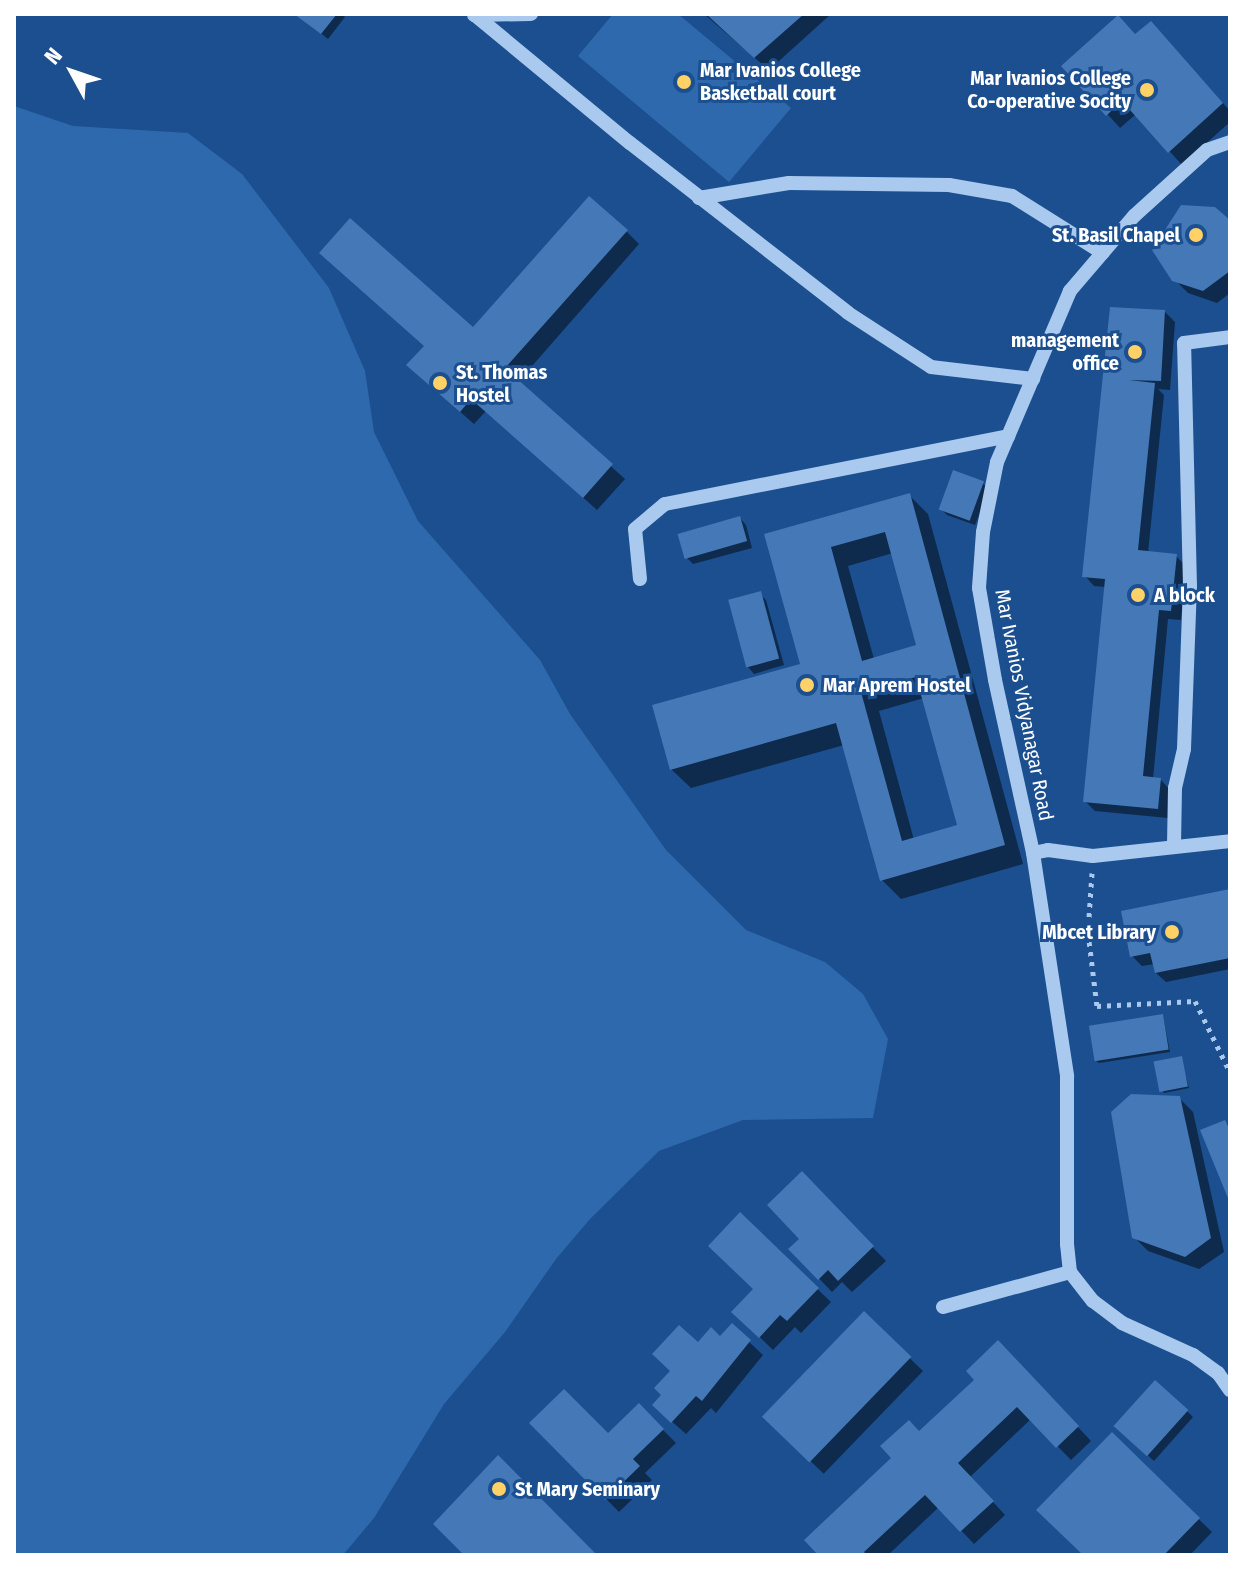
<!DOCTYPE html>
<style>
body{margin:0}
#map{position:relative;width:1244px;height:1569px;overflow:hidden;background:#1b4f8f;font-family:"Fira Sans Condensed",sans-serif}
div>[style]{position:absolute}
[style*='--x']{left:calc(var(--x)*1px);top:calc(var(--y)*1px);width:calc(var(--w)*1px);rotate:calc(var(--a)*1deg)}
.green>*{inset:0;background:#2e69ad}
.shadow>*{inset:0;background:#0007;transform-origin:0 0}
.building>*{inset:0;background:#4478b7;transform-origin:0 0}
.path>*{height:5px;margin-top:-2.5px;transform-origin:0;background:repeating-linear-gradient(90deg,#a9c9ee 0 4px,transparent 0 10px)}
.minor>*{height:14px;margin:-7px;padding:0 7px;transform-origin:7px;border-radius:7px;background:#a9c9ee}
.dots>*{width:22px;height:22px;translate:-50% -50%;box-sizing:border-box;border:4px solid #1b4f8f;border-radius:50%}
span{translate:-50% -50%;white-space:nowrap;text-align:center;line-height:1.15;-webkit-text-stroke:6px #1b4f8f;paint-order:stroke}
.poi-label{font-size:20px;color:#fff;font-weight:700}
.left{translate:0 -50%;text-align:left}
.right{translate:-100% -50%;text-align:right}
.street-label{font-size:20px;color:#fff}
.frame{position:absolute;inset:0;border:16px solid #fff;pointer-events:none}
.north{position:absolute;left:32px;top:32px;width:80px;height:80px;-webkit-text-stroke:6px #1b4f8f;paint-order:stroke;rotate:310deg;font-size:22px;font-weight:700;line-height:32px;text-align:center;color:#fff}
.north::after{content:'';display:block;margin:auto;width:28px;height:36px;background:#fff;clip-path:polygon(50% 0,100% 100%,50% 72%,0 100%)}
</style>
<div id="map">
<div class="green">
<div style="clip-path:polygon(613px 14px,678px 14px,791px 108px,729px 182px,578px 56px)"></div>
<div style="clip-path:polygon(14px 106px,73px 126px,188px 133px,242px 174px,329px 288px,365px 371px,374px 432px,418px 521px,540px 660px,570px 714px,666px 850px,746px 930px,825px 962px,863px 994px,888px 1039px,873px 1118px,743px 1120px,659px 1151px,590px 1219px,556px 1259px,505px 1332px,444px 1404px,374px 1518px,343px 1555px,14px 1555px)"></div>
</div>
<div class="shadow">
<div style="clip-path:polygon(297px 14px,342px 14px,345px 17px,328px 39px)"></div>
<div style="clip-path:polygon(704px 14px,831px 14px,769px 70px)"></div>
<div style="clip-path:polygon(1136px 36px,1164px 37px,1230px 111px,1230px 122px,1182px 165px,1136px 114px,1120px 128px,1064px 66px)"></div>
<div style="clip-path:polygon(1230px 222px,1230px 293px,1217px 303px,1188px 293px,1174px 279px)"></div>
<div style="clip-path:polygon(626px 231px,639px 244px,518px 382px,625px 479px,597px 510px,486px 411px,474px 424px,422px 378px,474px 330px)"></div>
<div style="clip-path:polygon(1165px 312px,1175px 322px,1170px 390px,1158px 389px,1164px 395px,1148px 553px,1176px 556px,1186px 566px,1181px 620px,1168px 619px,1153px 779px,1161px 780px,1170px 790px,1168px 818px,1095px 811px,1085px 801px,1106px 587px,1094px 586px,1085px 576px,1108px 378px)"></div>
<div style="clip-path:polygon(982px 483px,989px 489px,975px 525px,947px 515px,941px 509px)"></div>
<div style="clip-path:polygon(evenodd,909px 495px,928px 514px,1023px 864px,901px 899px,882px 880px,844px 745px,691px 788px,671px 769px,802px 665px,767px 536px,909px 495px,893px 553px,919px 647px,874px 659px,848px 566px,893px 553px,909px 495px,924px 698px,960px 827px,914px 840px,879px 711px,924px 698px)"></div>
<div style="clip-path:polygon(740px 518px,746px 525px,752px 548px,693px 564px,687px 558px)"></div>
<div style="clip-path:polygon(760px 594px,766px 600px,784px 665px,754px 674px,748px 667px)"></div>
<div style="clip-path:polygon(1230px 891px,1230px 969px,1166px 982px,1156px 973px,1155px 964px,1142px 966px,1132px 956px)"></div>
<div style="clip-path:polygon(1163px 1016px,1170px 1052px,1099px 1063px,1096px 1061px)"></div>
<div style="clip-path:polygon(1181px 1058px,1189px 1088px,1164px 1093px,1162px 1090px)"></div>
<div style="clip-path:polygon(1179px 1098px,1193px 1112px,1224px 1252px,1199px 1269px,1148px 1251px,1134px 1237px)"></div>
<div style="clip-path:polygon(802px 1174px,886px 1261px,852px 1292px,842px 1282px,832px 1292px,791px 1249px,801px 1239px)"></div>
<div style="clip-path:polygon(740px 1215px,831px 1302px,801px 1333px,795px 1327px,773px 1350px,734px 1312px,756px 1289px)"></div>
<div style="left:864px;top:1314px;width:82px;height:143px;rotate:44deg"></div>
<div style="clip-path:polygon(732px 1326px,763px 1355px,716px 1413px,711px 1408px,686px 1434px,668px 1418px,698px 1344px,720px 1339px)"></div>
<div style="clip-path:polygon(1011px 1356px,1091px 1441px,1071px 1460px,1031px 1419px,970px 1477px,1005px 1515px,974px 1544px,939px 1507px,888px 1555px,821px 1555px,919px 1433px)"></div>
<div style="clip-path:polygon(639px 1406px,676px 1443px,645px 1473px,652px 1480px,619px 1512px,532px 1423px,608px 1436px)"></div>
<div style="clip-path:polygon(1187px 1411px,1193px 1417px,1154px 1461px,1116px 1426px)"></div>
<div style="clip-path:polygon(1112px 1435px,1212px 1532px,1190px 1555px,1085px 1555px)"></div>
</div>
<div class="building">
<div style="clip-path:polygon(294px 14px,337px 14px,321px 34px)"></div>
<div style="clip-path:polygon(706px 14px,804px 14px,754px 58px)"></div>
<div style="clip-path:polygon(1118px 15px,1135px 34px,1151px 21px,1223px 103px,1168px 153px,1122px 101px,1106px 116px,1061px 66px)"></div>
<div style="clip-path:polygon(589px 196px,628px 230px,505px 368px,613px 464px,583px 498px,471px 399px,460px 412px,406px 365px,424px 346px,319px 253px,350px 218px,473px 327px)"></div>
<div style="clip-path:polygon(1181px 205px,1215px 207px,1230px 220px,1230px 271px,1203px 291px,1172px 281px,1152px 250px)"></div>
<div style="clip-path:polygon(1110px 307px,1165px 310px,1161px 381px,1129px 380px,1155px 383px,1138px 550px,1177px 554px,1171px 611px,1159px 610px,1143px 776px,1161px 778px,1158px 809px,1083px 802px,1105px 579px,1082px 577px)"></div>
<div style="left:953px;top:470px;width:33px;height:42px;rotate:20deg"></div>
<div style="clip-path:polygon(evenodd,910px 493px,1005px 845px,880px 881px,836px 723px,670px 770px,652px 705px,800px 664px,764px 534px,910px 493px,885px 532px,916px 645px,862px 661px,831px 547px,885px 532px,910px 493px,916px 677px,957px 825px,902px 841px,861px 692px,916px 677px)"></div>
<div style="left:740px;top:516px;width:26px;height:65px;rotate:74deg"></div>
<div style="left:761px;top:591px;width:70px;height:34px;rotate:75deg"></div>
<div style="clip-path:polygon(1230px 889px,1230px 958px,1155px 973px,1150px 953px,1130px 957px,1121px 911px)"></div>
<div style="left:1163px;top:1014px;width:36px;height:75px;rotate:81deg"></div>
<div style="left:1182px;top:1056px;width:31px;height:29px;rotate:79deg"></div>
<div style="clip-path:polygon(1131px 1094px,1180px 1096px,1211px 1238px,1185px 1257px,1132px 1238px,1111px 1112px)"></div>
<div style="clip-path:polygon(1225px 1120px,1230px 1131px,1230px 1203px,1200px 1130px)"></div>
<div style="clip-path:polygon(802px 1171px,874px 1246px,838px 1281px,828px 1270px,818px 1280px,788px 1249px,799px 1239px,767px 1205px)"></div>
<div style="clip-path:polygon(740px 1212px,819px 1288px,787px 1321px,780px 1315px,759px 1338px,731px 1312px,753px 1289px,708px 1246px)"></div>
<div style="left:864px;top:1311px;width:66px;height:147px;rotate:44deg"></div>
<div style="clip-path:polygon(732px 1323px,751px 1340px,702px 1401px,696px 1396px,671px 1423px,652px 1405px,661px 1395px,654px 1388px,670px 1371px,652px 1354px,679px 1325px,698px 1342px,711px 1327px,720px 1336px)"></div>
<div style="clip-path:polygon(998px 1340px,1079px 1426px,1056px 1448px,1017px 1407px,958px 1463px,994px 1501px,960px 1532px,925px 1495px,864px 1552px,867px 1555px,818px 1555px,804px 1540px,891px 1458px,880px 1446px,909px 1420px,919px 1431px,974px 1380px,966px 1371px)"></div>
<div style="left:1155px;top:1380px;width:45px;height:62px;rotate:42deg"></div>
<div style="clip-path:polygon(564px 1389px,608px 1433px,639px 1403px,664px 1429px,633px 1459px,640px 1466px,605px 1500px,529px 1423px)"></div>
<div style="clip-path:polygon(1112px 1432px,1200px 1518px,1164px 1555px,1083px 1555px,1036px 1510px)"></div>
<div style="clip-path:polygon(498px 1455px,597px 1555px,464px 1555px,433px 1524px)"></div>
</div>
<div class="path">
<div style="--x:1092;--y:873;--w:59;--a:93.9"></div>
<div style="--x:1088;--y:932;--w:75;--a:83.1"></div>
<div style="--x:1097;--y:1006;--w:98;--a:-2.9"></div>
<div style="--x:1195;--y:1001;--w:79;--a:63.8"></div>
</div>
<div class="minor">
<div style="--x:474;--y:15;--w:57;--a:-1"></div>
<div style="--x:475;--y:15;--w:201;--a:39.6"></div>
<div style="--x:630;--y:143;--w:276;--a:37.9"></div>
<div style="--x:848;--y:313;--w:99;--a:33"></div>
<div style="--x:931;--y:367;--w:103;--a:6.7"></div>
<div style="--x:1230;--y:142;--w:24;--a:161"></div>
<div style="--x:1207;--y:150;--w:98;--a:137.9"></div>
<div style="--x:1134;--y:216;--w:99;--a:130.5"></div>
<div style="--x:1070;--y:291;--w:186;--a:113.1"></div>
<div style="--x:997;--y:462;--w:71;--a:101.3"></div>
<div style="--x:983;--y:532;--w:56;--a:94.1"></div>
<div style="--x:979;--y:588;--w:93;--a:80.1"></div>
<div style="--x:995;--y:680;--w:177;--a:77.6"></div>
<div style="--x:1033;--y:853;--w:226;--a:81.3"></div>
<div style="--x:1067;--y:1076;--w:168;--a:90"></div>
<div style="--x:1067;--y:1244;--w:28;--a:84"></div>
<div style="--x:1070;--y:1272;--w:37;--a:52"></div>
<div style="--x:1093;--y:1301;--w:36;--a:37"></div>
<div style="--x:1122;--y:1323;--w:78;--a:24.3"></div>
<div style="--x:1193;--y:1355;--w:31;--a:36"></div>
<div style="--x:1218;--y:1373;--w:21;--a:55"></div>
<div style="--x:699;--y:198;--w:91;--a:-9.5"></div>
<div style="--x:789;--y:183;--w:160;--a:0.7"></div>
<div style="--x:949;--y:185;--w:64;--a:9.9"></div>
<div style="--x:1012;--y:196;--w:107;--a:32.1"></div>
<div style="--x:640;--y:579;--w:50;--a:-95.7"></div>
<div style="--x:635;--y:529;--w:39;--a:-40"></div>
<div style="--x:665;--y:504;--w:350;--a:-11.2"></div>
<div style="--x:1174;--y:845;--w:57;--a:-89"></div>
<div style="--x:1175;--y:788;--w:40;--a:-77"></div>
<div style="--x:1184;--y:749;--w:163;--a:-87.9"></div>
<div style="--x:1190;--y:586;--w:243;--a:-91.4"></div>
<div style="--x:1184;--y:343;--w:46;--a:-7.4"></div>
<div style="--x:1033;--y:853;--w:15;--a:-11"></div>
<div style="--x:1048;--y:850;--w:45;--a:7.6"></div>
<div style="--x:1093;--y:856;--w:138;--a:-6.2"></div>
<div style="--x:943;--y:1307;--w:132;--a:-15.4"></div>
</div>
<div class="dots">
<div style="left:684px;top:82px;background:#ffd166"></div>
<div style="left:1147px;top:90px;background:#ffd166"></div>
<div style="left:1196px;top:235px;background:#ffd166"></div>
<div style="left:1135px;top:352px;background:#ffd166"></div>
<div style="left:440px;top:383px;background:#ffd166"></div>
<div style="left:1138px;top:595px;background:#ffd166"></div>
<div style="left:807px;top:685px;background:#ffd166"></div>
<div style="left:1172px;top:932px;background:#ffd166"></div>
<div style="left:499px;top:1489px;background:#ffd166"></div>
</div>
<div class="poi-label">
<span class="left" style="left:700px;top:82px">Mar Ivanios College<br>Basketball court</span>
<span class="right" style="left:1131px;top:90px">Mar Ivanios College<br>Co-operative Socity</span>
<span class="right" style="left:1180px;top:235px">St. Basil Chapel</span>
<span class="right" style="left:1119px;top:352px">management<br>office</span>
<span class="left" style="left:456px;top:384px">St. Thomas<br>Hostel</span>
<span class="left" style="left:1154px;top:595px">A block</span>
<span class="left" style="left:823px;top:685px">Mar Aprem Hostel</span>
<span class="right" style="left:1156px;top:932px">Mbcet Library</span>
<span class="left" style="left:515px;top:1489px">St Mary Seminary</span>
</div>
<div class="street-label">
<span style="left:1024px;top:705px;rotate:79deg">Mar Ivanios Vidyanagar Road</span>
</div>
<div class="frame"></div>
<div class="north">N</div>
</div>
